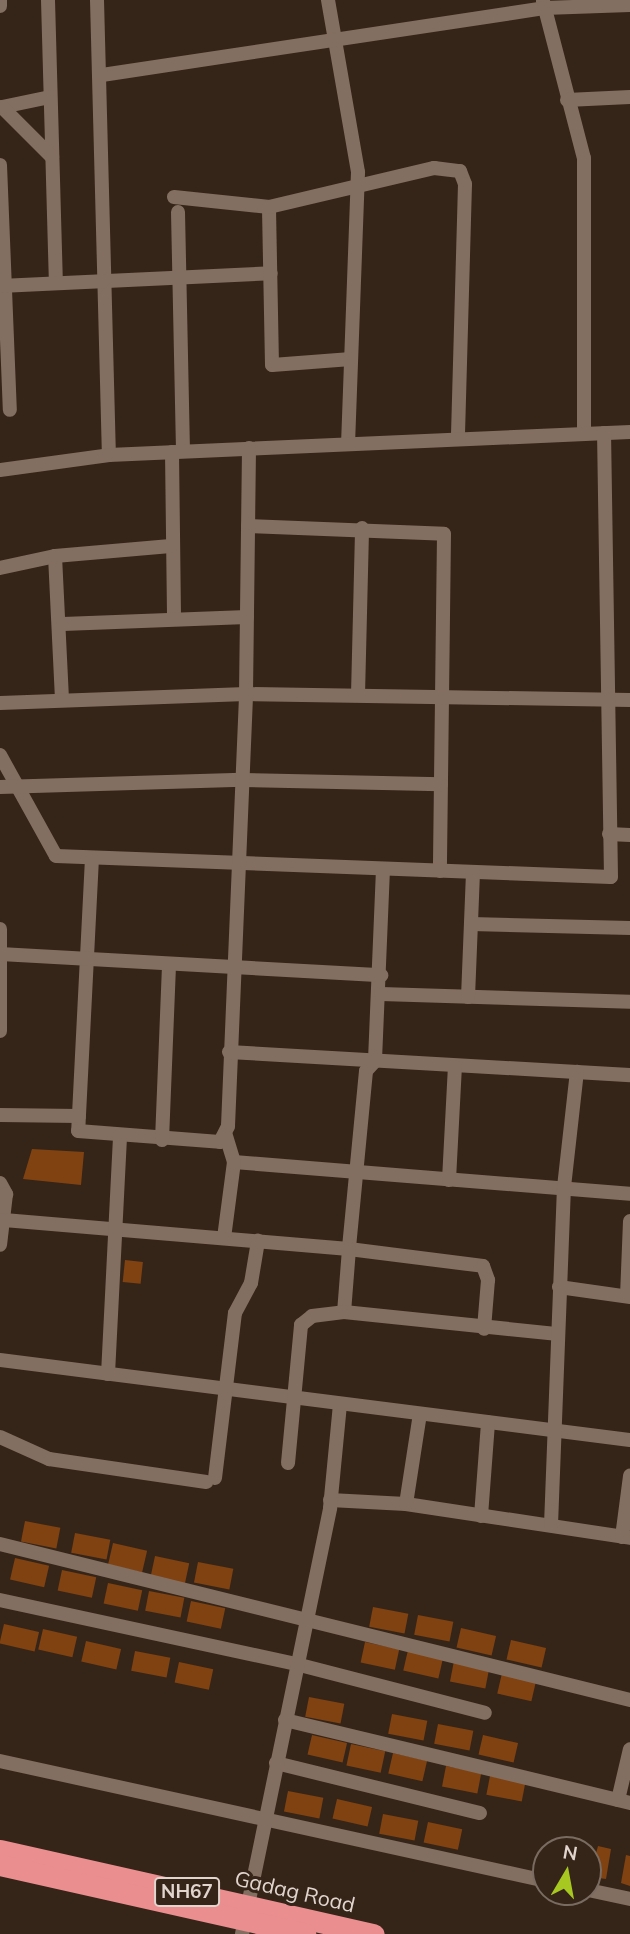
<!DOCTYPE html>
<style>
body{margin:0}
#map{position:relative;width:630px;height:1934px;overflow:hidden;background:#352418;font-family:Mulish,sans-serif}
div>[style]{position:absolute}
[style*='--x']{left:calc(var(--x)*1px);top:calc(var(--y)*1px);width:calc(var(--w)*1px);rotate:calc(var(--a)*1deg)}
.building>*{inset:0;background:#804210;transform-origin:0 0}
.street>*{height:14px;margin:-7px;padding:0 7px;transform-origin:7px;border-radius:7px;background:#836f61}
.highway>*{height:21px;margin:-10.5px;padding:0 10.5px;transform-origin:10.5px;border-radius:10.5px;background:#ea8e90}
span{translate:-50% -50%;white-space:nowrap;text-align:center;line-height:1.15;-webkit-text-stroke:6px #352418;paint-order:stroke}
.shield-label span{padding:2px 5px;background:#352418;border:2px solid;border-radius:5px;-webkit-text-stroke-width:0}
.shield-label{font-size:19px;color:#e1d5ce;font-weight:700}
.street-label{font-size:21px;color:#e1d5ce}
.north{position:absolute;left:532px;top:1836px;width:70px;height:70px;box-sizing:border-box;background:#352418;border:2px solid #7a6b61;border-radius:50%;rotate:10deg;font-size:19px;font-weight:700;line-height:28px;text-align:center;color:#e1d5ce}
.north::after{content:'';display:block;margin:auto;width:24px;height:32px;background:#a6c820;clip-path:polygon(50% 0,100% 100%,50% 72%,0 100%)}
</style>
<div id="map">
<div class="building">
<div style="clip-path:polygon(32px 1149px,84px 1152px,81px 1185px,23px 1179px)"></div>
<div style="left:125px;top:1260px;width:18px;height:22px;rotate:6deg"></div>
<div style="left:25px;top:1521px;width:36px;height:21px;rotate:11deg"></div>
<div style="left:75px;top:1533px;width:36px;height:20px;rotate:11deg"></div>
<div style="left:113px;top:1543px;width:35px;height:22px;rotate:13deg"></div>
<div style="left:155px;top:1556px;width:35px;height:21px;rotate:12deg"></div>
<div style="left:15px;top:1558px;width:35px;height:22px;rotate:13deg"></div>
<div style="left:198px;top:1562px;width:36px;height:21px;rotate:11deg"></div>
<div style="left:62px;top:1570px;width:35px;height:21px;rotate:12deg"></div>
<div style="left:108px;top:1583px;width:35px;height:21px;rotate:12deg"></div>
<div style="left:149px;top:1591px;width:36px;height:20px;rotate:11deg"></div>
<div style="left:191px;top:1601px;width:35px;height:21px;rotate:12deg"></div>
<div style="left:373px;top:1607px;width:36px;height:20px;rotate:11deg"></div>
<div style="left:418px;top:1615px;width:36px;height:20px;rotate:11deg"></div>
<div style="left:4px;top:1624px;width:36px;height:20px;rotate:13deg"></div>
<div style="left:461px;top:1628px;width:36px;height:20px;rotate:13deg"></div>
<div style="left:43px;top:1629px;width:35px;height:21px;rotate:13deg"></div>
<div style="left:511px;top:1640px;width:36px;height:20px;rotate:13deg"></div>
<div style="left:86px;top:1641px;width:36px;height:21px;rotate:13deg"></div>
<div style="left:365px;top:1642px;width:35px;height:21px;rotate:12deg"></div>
<div style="left:408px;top:1650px;width:36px;height:21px;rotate:13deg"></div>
<div style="left:135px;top:1651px;width:36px;height:20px;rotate:11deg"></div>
<div style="left:454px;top:1661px;width:36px;height:21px;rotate:11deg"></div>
<div style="left:179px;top:1662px;width:35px;height:21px;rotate:12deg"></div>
<div style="left:502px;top:1673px;width:35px;height:21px;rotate:13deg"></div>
<div style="left:309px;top:1697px;width:36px;height:20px;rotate:11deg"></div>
<div style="left:392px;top:1714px;width:36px;height:20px;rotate:11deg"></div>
<div style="left:438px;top:1724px;width:36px;height:20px;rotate:11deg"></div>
<div style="left:312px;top:1735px;width:36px;height:20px;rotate:13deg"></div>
<div style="left:483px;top:1735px;width:36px;height:20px;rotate:13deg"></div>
<div style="left:351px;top:1744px;width:35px;height:22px;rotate:12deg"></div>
<div style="left:393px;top:1753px;width:35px;height:21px;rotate:13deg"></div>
<div style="left:446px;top:1766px;width:36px;height:21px;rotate:11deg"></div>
<div style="left:490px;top:1776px;width:36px;height:19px;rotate:11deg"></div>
<div style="left:288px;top:1791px;width:36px;height:21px;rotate:11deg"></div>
<div style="left:337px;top:1799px;width:36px;height:20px;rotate:13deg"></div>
<div style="left:383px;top:1814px;width:36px;height:20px;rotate:11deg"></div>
<div style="left:428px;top:1822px;width:35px;height:21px;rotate:12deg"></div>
<div style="clip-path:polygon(569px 1839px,584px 1842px,583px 1850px,566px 1850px)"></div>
<div style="clip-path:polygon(598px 1846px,611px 1849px,606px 1879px,591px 1877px,588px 1855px,595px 1857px)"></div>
<div style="clip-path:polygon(626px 1855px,630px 1856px,630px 1886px,621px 1883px)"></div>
</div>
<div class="street">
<div style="--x:48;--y:0;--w:283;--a:88.4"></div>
<div style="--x:97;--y:0;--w:455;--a:88.5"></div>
<div style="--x:328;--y:0;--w:175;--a:80.1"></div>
<div style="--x:358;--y:172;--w:271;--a:92.1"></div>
<div style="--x:543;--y:1;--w:162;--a:75.4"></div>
<div style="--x:584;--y:158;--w:274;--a:90"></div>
<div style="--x:0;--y:6;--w:6;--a:-90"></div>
<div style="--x:102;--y:75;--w:447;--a:-8.6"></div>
<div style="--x:544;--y:8;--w:86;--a:-2"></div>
<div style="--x:50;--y:97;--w:49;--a:168.2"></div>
<div style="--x:2;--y:107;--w:71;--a:45"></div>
<div style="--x:567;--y:100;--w:63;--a:-2.7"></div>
<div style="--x:0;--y:165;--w:245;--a:87.7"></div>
<div style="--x:174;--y:197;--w:96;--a:6"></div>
<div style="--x:178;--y:212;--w:239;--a:88.8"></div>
<div style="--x:0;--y:286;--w:271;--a:-2.7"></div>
<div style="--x:351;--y:359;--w:79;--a:175.7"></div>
<div style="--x:272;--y:365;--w:158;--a:-91.1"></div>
<div style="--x:269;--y:207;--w:170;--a:-13.3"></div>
<div style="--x:434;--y:168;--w:26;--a:7"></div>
<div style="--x:460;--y:171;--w:14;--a:69"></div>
<div style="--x:465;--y:184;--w:254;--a:91.6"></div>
<div style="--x:172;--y:452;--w:166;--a:89.3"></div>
<div style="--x:0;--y:470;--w:110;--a:-7.8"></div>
<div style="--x:109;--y:455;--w:522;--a:-2.53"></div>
<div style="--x:248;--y:526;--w:196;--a:2.3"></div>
<div style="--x:444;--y:534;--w:337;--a:90.7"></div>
<div style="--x:55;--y:556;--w:141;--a:87.2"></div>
<div style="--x:0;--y:568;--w:56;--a:-12.3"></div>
<div style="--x:55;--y:556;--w:116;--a:-4.9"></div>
<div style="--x:63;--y:624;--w:184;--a:-2.2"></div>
<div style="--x:358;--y:695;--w:167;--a:-88.6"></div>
<div style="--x:0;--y:703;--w:246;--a:-2.1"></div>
<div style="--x:246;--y:694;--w:384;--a:0.9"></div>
<div style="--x:0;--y:755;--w:115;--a:61"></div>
<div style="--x:56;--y:856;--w:555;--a:2.17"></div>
<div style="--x:611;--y:877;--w:444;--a:-90.9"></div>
<div style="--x:0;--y:787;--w:242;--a:-1.7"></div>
<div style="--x:242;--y:780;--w:199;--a:1.2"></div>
<div style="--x:609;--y:834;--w:21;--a:3"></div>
<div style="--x:92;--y:858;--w:273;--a:92.9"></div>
<div style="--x:78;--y:1131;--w:142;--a:4.4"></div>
<div style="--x:220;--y:1142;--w:18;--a:-63"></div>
<div style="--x:228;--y:1126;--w:432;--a:-87.6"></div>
<div style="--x:246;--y:694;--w:246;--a:-89.3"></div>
<div style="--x:383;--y:869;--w:192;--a:92.4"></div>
<div style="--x:375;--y:1061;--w:13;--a:132"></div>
<div style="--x:366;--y:1071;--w:179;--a:95.5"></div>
<div style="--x:349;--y:1249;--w:135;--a:7.2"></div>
<div style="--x:483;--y:1266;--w:15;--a:70"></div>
<div style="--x:488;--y:1280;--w:49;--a:94.7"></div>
<div style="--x:471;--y:924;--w:159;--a:1.4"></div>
<div style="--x:0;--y:929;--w:102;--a:90"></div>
<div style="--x:0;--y:954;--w:382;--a:3.2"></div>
<div style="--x:381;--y:994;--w:249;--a:1.8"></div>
<div style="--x:468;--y:997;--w:125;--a:-87.7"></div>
<div style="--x:229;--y:1052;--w:402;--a:3.3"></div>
<div style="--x:0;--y:1115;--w:79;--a:0.7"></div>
<div style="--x:162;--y:1140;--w:176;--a:-87.7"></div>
<div style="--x:234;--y:1162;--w:397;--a:4.6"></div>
<div style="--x:449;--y:1180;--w:113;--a:-87"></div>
<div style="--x:0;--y:1183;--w:13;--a:61"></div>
<div style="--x:6;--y:1194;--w:51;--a:96.7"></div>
<div style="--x:4;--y:1220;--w:346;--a:4.8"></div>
<div style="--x:349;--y:1249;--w:63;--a:94.5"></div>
<div style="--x:344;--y:1312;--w:213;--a:5.9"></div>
<div style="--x:224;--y:1238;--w:77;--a:-82.5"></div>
<div style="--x:234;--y:1162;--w:28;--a:-107"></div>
<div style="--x:559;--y:1287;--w:72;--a:8"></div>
<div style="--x:627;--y:1296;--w:75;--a:-87.7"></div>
<div style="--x:0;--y:1360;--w:635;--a:7.24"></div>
<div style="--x:108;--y:1374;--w:239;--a:-87.1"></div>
<div style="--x:0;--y:1437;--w:54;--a:24.2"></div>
<div style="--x:49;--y:1459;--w:159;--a:8.3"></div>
<div style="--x:288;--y:1463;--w:139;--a:-84.6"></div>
<div style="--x:301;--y:1325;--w:14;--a:-39"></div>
<div style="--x:312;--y:1316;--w:32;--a:-7"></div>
<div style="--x:215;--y:1478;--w:166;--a:-83.1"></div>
<div style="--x:235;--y:1313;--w:34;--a:-62"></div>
<div style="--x:251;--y:1283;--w:43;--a:-80.5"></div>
<div style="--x:330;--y:1500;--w:76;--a:3"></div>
<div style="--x:406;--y:1504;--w:227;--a:8.6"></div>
<div style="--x:406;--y:1504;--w:91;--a:-81.2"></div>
<div style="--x:481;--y:1516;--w:94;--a:-85.7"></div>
<div style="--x:551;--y:1525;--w:338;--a:-87.8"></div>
<div style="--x:564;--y:1187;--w:116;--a:-83.6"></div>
<div style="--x:622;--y:1537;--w:62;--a:-82.5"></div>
<div style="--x:0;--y:1544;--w:649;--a:13.91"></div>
<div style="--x:0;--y:1600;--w:303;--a:12.2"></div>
<div style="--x:296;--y:1664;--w:195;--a:14.5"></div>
<div style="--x:285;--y:1720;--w:355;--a:13.5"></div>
<div style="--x:0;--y:1761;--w:559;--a:12.4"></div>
<div style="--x:276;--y:1763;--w:210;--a:13.8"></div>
<div style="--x:618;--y:1800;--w:52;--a:-76.8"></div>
<div style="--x:588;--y:1890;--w:43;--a:12.1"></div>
<div style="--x:242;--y:1934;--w:435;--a:-78.3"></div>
<div style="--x:330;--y:1508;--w:104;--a:-84.5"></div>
</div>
<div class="highway">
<div style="--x:0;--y:1850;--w:383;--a:12.7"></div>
<div style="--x:0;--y:1865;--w:313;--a:12.7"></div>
</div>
<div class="shield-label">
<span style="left:187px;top:1892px">NH67</span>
</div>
<div class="street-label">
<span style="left:295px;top:1891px;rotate:13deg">Gadag Road</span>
</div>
<div class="north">N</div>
</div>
